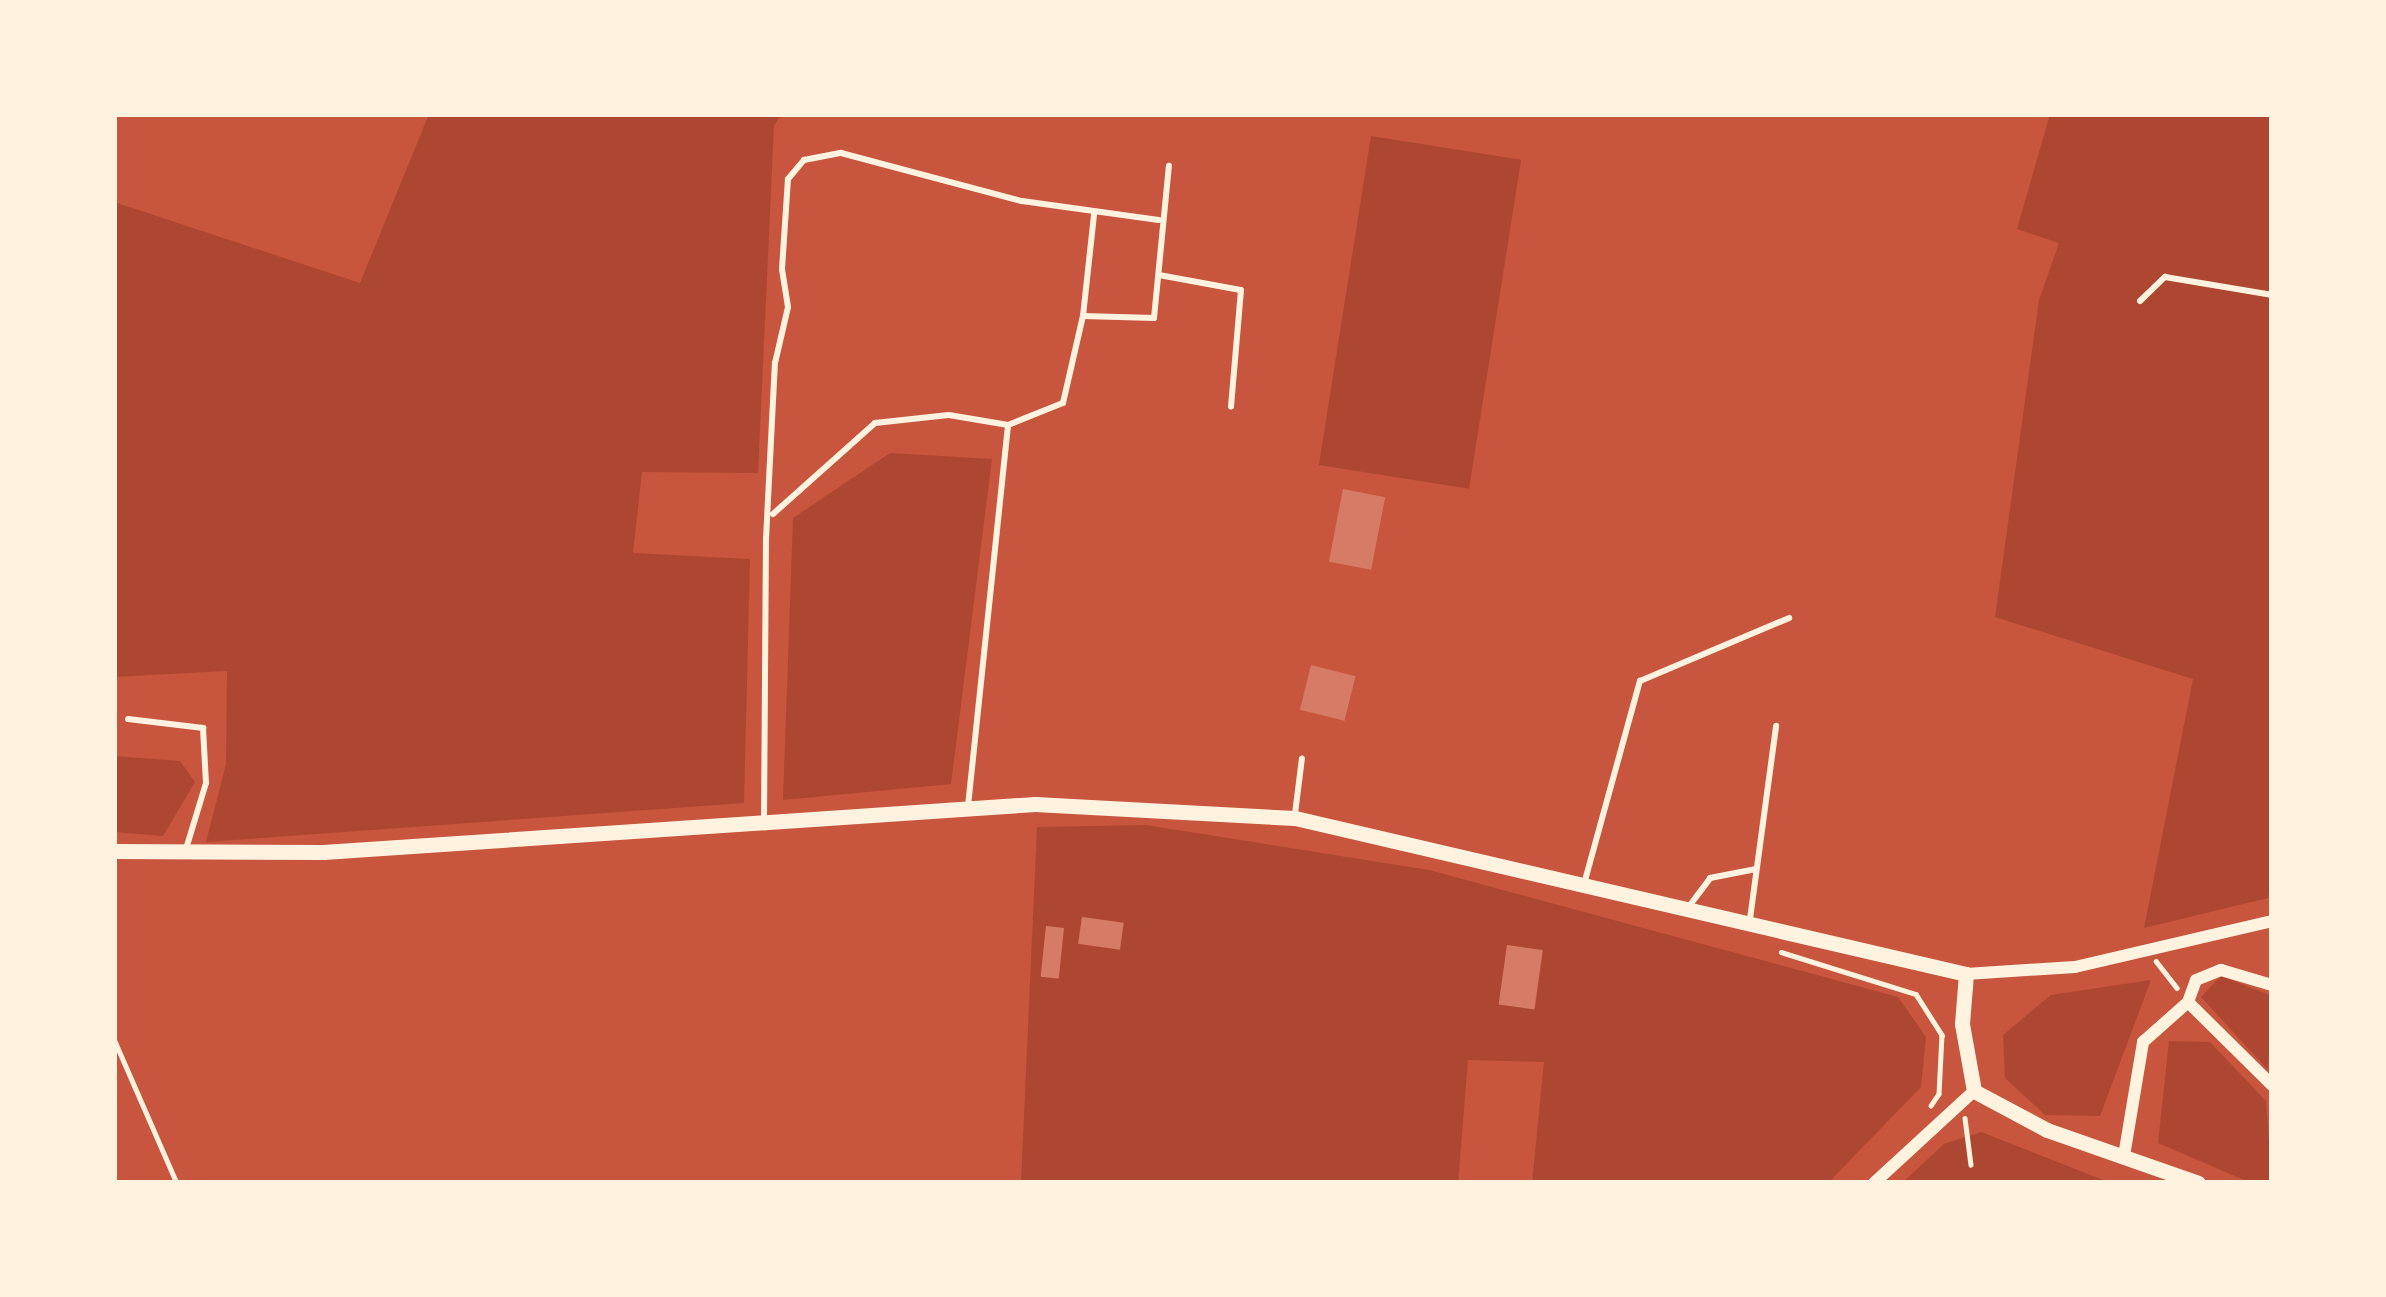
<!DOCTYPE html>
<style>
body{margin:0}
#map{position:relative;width:2386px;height:1297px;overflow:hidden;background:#c8553d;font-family:"DejaVu Sans",sans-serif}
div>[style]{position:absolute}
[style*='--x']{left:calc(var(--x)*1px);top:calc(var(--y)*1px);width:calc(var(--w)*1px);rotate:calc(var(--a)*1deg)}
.green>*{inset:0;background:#ae4732;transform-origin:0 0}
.building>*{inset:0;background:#d67c66;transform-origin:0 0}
.path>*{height:4.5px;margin:-2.25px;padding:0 2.25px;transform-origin:2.25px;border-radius:2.25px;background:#fff3e0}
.service>*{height:6px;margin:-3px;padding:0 3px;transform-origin:3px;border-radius:3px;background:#fff3e0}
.minor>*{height:12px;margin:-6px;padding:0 6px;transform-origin:6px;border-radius:6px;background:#fff3e0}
.tertiary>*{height:15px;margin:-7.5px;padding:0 7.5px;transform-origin:7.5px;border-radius:7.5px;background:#fff3e0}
span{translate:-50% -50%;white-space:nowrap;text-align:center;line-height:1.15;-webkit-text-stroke:12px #fff3e0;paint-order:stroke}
.frame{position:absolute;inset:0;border:117px solid #fff3e0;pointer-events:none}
</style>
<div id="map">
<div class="green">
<div style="clip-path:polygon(429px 114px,781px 114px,774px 126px,758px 473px,642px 472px,633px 553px,750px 559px,744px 803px,206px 842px,226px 764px,227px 671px,114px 677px,114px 202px,360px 283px)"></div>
<div style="clip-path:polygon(2050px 114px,2272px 114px,2272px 881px,2268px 898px,2144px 928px,2193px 679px,1995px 617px,2039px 300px,2059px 243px,2017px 229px)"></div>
<div style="left:1371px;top:136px;width:152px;height:333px;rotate:9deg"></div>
<div style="clip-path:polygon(890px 453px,992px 459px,951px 784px,783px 800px,793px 518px)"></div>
<div style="clip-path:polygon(114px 756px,180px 761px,195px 782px,163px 836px,114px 832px)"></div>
<div style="clip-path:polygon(evenodd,1146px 825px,1429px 870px,1898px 997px,1926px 1037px,1921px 1087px,1828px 1183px,1532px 1183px,1544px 1062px,1468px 1060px,1458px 1183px,1021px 1183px,1037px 827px,1146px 825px,1082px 917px,1124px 923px,1120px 950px,1078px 944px,1082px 917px,1146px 825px,1046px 927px,1064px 929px,1059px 979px,1042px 977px,1046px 927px,1146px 825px,1507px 945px,1543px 951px,1535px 1009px,1499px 1004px,1507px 945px)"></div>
<div style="clip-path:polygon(2221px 976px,2272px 996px,2268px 1070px,2201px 997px)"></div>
<div style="clip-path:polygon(2151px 980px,2100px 1116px,2045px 1115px,2005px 1078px,2003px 1035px,2051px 995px)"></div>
<div style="clip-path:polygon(2169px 1041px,2210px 1042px,2266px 1101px,2272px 1183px,2251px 1183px,2158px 1143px)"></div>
<div style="clip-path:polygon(1981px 1132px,2111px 1183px,1902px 1183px,1944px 1144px)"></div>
</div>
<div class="building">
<div style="left:1343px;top:489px;width:43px;height:74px;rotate:11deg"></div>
<div style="left:1311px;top:665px;width:46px;height:46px;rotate:14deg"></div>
<div style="left:1082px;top:917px;width:42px;height:27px;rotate:8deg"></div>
<div style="left:1046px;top:926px;width:18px;height:51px;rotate:6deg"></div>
<div style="left:1507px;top:945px;width:36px;height:60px;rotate:8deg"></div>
</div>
<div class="path">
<div style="--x:1781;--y:952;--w:141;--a:17.3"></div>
<div style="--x:1916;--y:994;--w:49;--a:57.6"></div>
<div style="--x:1942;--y:1035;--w:59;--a:92.9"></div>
<div style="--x:1939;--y:1094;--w:14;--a:124"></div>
<div style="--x:2156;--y:961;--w:34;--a:52"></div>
<div style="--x:114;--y:1039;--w:157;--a:66.4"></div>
<div style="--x:1965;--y:1118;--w:47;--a:82.7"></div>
</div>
<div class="service">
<div style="--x:1159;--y:275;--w:83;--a:10.4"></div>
<div style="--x:1241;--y:290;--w:117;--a:94.9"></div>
<div style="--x:2140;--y:301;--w:35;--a:-44"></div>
<div style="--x:2165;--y:277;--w:109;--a:9.5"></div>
<div style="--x:1083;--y:316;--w:103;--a:-83.8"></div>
<div style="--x:773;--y:514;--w:137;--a:-41.7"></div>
<div style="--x:875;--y:423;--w:74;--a:-6.2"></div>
<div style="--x:949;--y:415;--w:60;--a:9.6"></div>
<div style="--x:1008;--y:425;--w:59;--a:-21.8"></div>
<div style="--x:1063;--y:403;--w:89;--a:-77.1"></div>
<div style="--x:1083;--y:316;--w:71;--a:1.6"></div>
<div style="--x:1154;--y:318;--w:153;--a:-84.4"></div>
<div style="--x:128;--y:719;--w:76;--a:6.8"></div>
<div style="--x:203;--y:728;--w:55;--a:86.9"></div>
<div style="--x:206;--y:783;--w:69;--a:106.9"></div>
<div style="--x:968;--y:806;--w:383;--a:-84"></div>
<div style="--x:1295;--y:814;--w:56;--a:-82.9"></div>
<div style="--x:764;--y:821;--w:282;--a:-89.6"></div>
<div style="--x:766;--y:539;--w:176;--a:-87.1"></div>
<div style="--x:775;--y:363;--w:57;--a:-76.9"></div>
<div style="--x:788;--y:307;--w:38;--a:-99"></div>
<div style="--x:782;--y:269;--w:90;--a:-86.2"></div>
<div style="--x:788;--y:179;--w:25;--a:-50"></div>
<div style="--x:804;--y:160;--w:38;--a:-11"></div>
<div style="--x:841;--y:153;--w:187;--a:14.9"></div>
<div style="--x:1022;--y:201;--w:138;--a:7.9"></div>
<div style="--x:1584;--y:884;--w:211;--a:-74.6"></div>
<div style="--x:1640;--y:681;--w:162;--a:-22.9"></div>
<div style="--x:1690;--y:905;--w:34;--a:-53"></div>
<div style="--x:1710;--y:878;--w:47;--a:-11.1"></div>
<div style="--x:1750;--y:919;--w:195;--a:-82.3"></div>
</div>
<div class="minor">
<div style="--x:1966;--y:974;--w:109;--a:-3.7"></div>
<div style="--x:2075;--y:967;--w:202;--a:-13.1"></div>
<div style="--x:2188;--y:1002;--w:23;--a:-70"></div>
<div style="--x:2196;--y:980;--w:27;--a:-22"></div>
<div style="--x:2221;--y:970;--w:53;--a:16.4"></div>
<div style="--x:2124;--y:1156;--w:116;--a:-80.5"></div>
<div style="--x:2143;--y:1042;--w:60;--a:-41.6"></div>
<div style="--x:2188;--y:1002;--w:118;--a:44.7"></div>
<div style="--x:1874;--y:1183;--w:136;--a:-42.6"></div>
</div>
<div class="tertiary">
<div style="--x:114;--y:851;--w:209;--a:0.3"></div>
<div style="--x:323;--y:852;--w:714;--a:-3.86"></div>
<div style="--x:1035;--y:804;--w:260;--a:3.1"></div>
<div style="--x:1295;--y:818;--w:689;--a:13.09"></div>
<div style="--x:1966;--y:974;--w:50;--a:94.6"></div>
<div style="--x:1962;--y:1024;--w:68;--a:79.8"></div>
<div style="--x:1974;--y:1091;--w:83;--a:28.1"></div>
<div style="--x:2047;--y:1130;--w:160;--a:19.3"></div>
</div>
<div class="frame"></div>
</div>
